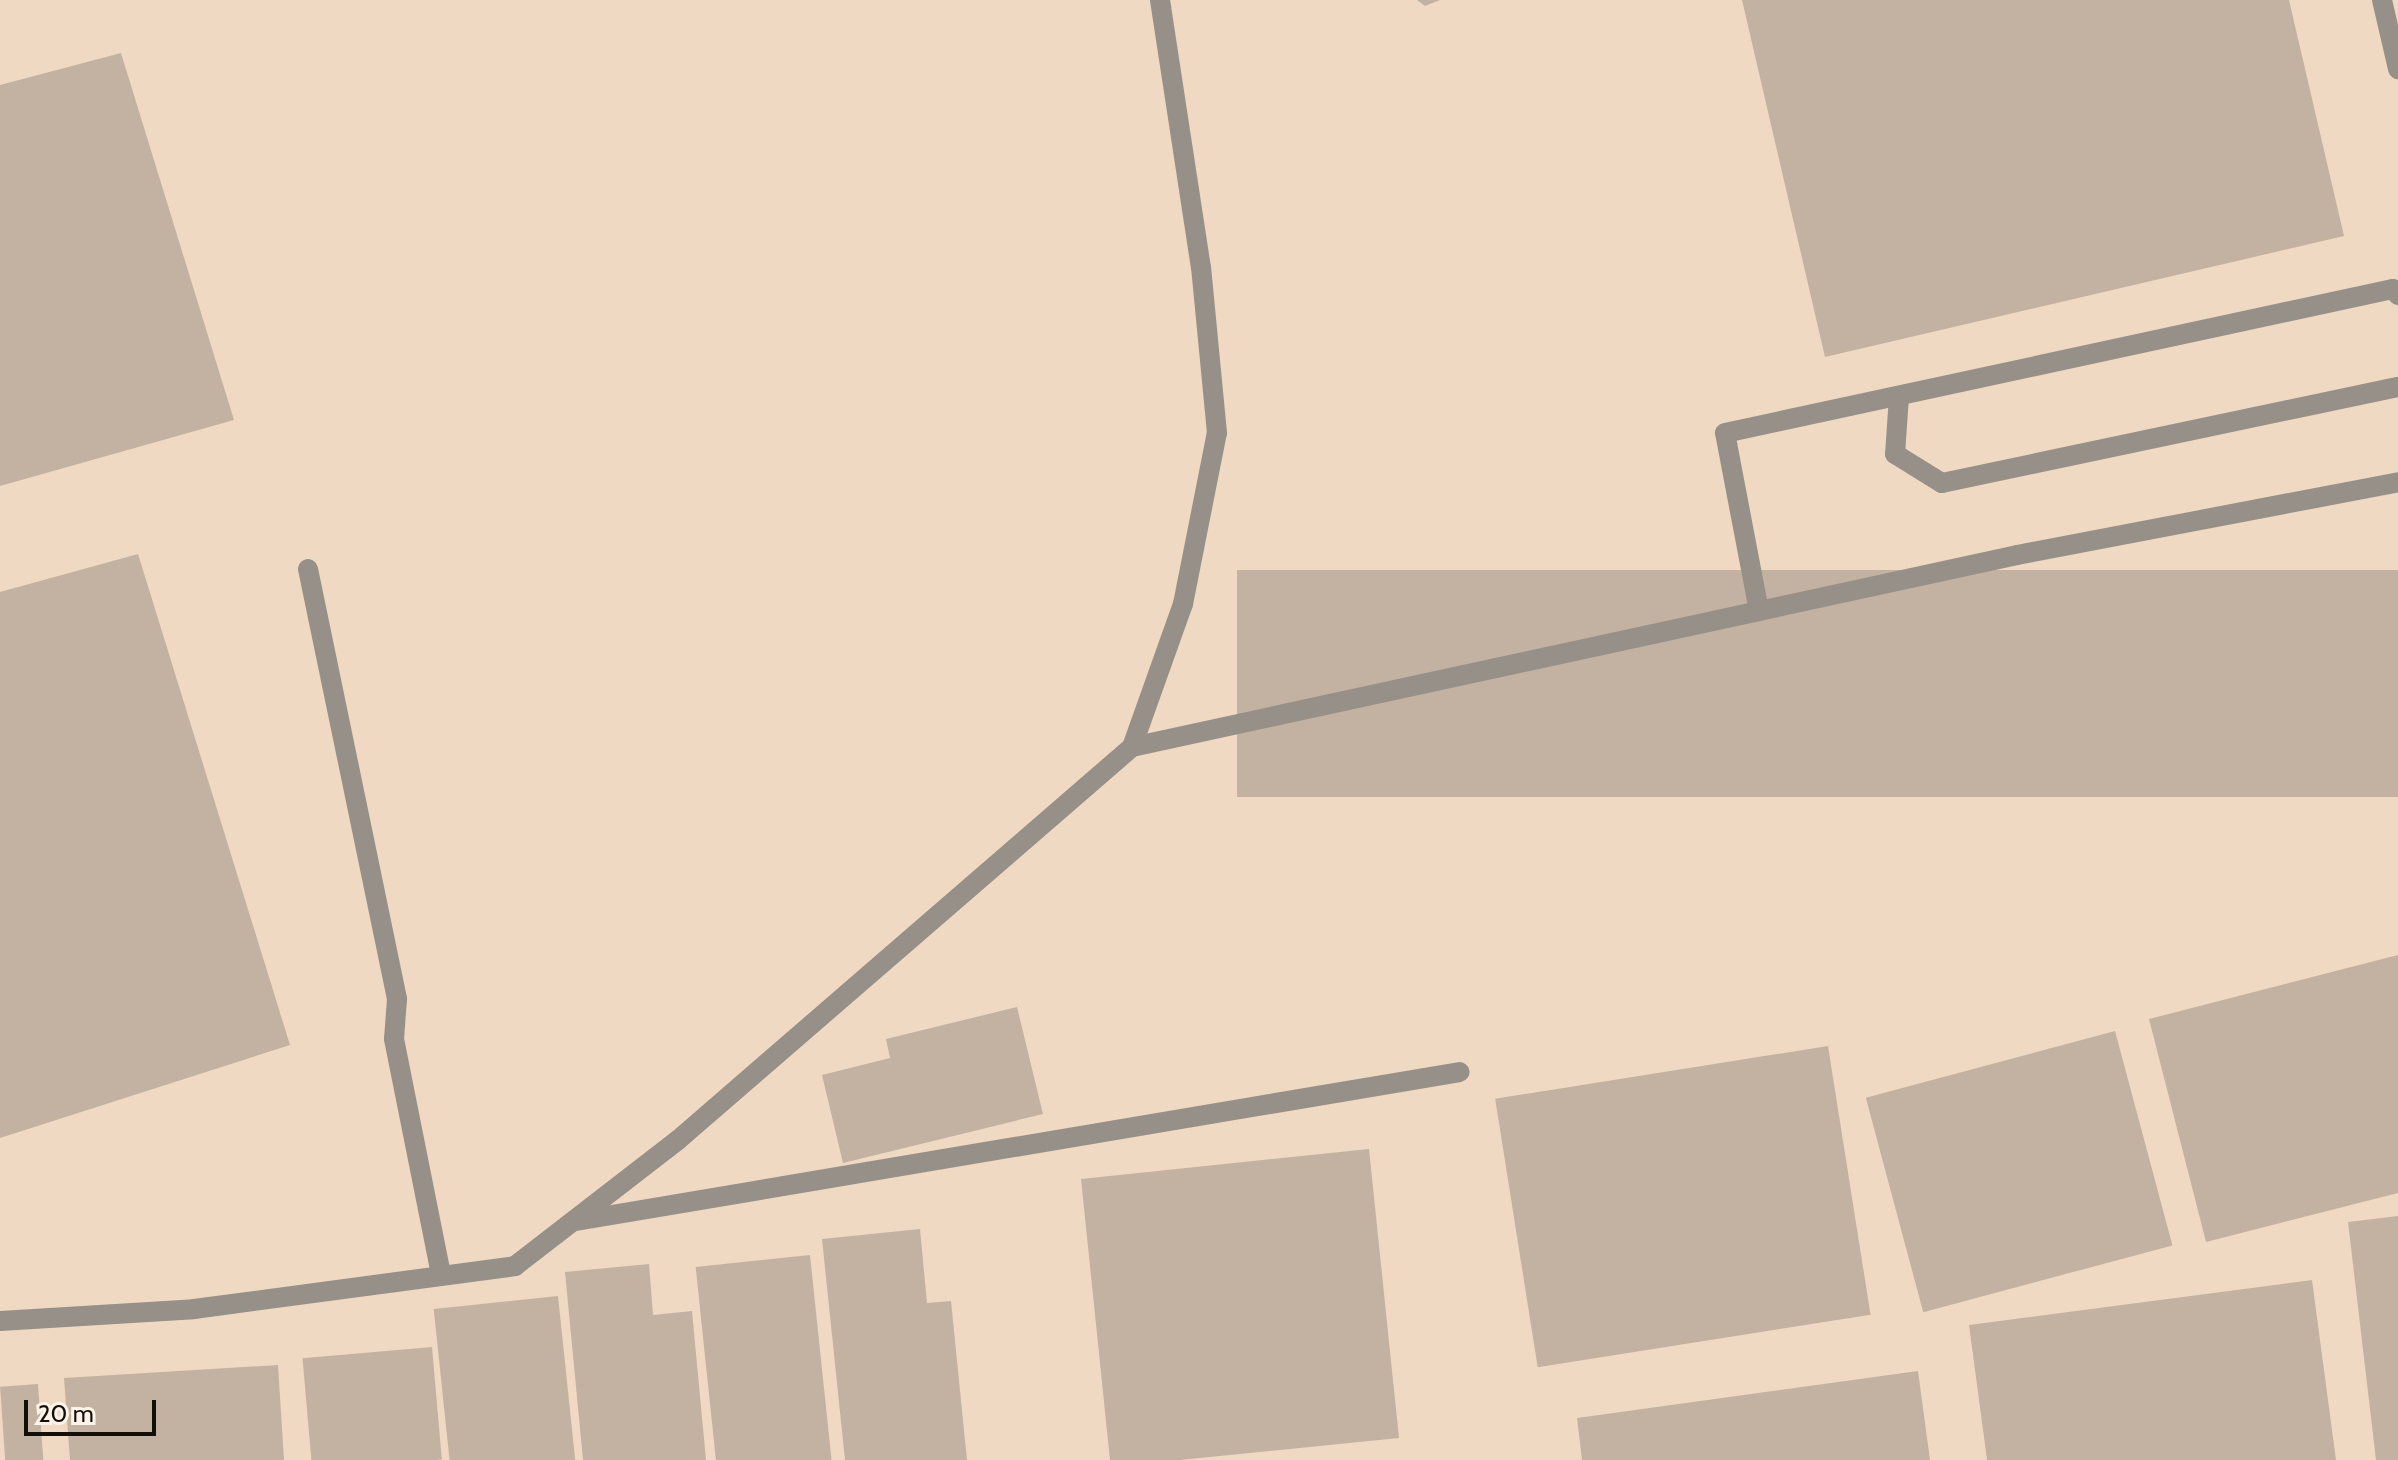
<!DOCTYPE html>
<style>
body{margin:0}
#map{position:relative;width:2398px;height:1460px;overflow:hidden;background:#f6e5d3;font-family:Cabin,sans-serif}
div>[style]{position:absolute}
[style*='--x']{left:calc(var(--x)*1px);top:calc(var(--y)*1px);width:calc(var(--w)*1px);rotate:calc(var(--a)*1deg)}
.built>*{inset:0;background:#f0d9c2;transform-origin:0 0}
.building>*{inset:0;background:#c3b2a1;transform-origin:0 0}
.service>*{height:20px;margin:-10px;padding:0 10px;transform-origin:10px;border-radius:10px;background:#979088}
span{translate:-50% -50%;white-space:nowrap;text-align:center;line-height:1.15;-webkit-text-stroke:8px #fef3e9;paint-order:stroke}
.scale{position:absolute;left:24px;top:1400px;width:132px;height:36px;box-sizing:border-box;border:4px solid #140e08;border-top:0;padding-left:10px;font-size:24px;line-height:28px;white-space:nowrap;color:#140e08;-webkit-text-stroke:6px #fef3e9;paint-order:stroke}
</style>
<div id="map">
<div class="built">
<div style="left:0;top:0;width:2398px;height:1460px"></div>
</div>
<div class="building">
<div style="clip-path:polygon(1417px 0,1440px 0,1425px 6px)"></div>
<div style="clip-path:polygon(1742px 0,2289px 0,2344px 236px,1825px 357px)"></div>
<div style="clip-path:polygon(121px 53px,234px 420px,0 486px,0 85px)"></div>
<div style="clip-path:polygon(138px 554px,290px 1045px,0 1138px,0 592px)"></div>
<div style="left:2398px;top:570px;width:227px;height:1161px;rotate:90deg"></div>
<div style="clip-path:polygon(2398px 955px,2398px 1193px,2206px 1242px,2149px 1019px)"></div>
<div style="clip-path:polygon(1017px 1007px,1043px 1114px,843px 1163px,822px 1075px,890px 1058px,886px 1039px)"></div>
<div style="left:2115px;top:1031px;width:222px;height:258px;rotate:75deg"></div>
<div style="left:1828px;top:1046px;width:272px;height:337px;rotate:81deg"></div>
<div style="clip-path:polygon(1369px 1149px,1399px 1438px,1180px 1460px,1110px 1460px,1081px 1179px)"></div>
<div style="clip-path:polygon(2398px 1216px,2398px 1460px,2376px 1460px,2348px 1222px)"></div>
<div style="clip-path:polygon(920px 1229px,927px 1303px,951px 1301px,967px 1460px,845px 1460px,822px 1239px)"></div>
<div style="left:810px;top:1255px;width:206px;height:115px;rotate:84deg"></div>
<div style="clip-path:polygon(649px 1264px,653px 1315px,692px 1311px,706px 1460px,583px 1460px,565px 1272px)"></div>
<div style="clip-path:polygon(2312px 1280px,2336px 1460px,1987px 1460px,1969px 1325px)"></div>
<div style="left:558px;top:1296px;width:165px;height:125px;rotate:84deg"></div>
<div style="left:432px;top:1347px;width:113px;height:130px;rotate:85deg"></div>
<div style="clip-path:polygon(278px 1365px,284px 1460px,70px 1460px,64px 1378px)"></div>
<div style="clip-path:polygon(1918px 1371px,1930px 1460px,1582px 1460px,1577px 1418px)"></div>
<div style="left:38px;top:1384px;width:76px;height:38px;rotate:86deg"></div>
</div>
<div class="service">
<div style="--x:2382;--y:0;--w:71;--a:76.9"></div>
<div style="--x:1899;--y:396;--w:58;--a:93.9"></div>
<div style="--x:1895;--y:454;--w:55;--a:31.7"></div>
<div style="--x:1942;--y:483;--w:466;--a:-11.9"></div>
<div style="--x:308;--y:569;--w:439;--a:78.3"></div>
<div style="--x:397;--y:999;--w:40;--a:94.3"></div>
<div style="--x:394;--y:1039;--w:241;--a:78.7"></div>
<div style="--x:1759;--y:611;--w:181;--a:-100.8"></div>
<div style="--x:1725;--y:433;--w:683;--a:-12.17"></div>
<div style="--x:2393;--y:289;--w:8;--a:50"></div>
<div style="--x:1132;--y:747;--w:906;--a:-12.24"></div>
<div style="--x:2017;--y:555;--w:388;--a:-10.8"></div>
<div style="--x:576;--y:1221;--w:896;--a:-9.57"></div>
<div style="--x:0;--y:1321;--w:194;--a:-3.5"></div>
<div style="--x:194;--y:1309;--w:324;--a:-7.6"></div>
<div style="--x:515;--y:1266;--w:206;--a:-37.7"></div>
<div style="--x:678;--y:1140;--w:600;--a:-40.88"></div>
<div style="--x:1132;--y:747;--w:152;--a:-70.4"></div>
<div style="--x:1183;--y:604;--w:174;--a:-78.8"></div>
<div style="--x:1217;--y:433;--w:166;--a:-95.5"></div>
<div style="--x:1201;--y:268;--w:271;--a:-98.7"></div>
</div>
<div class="scale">20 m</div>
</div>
